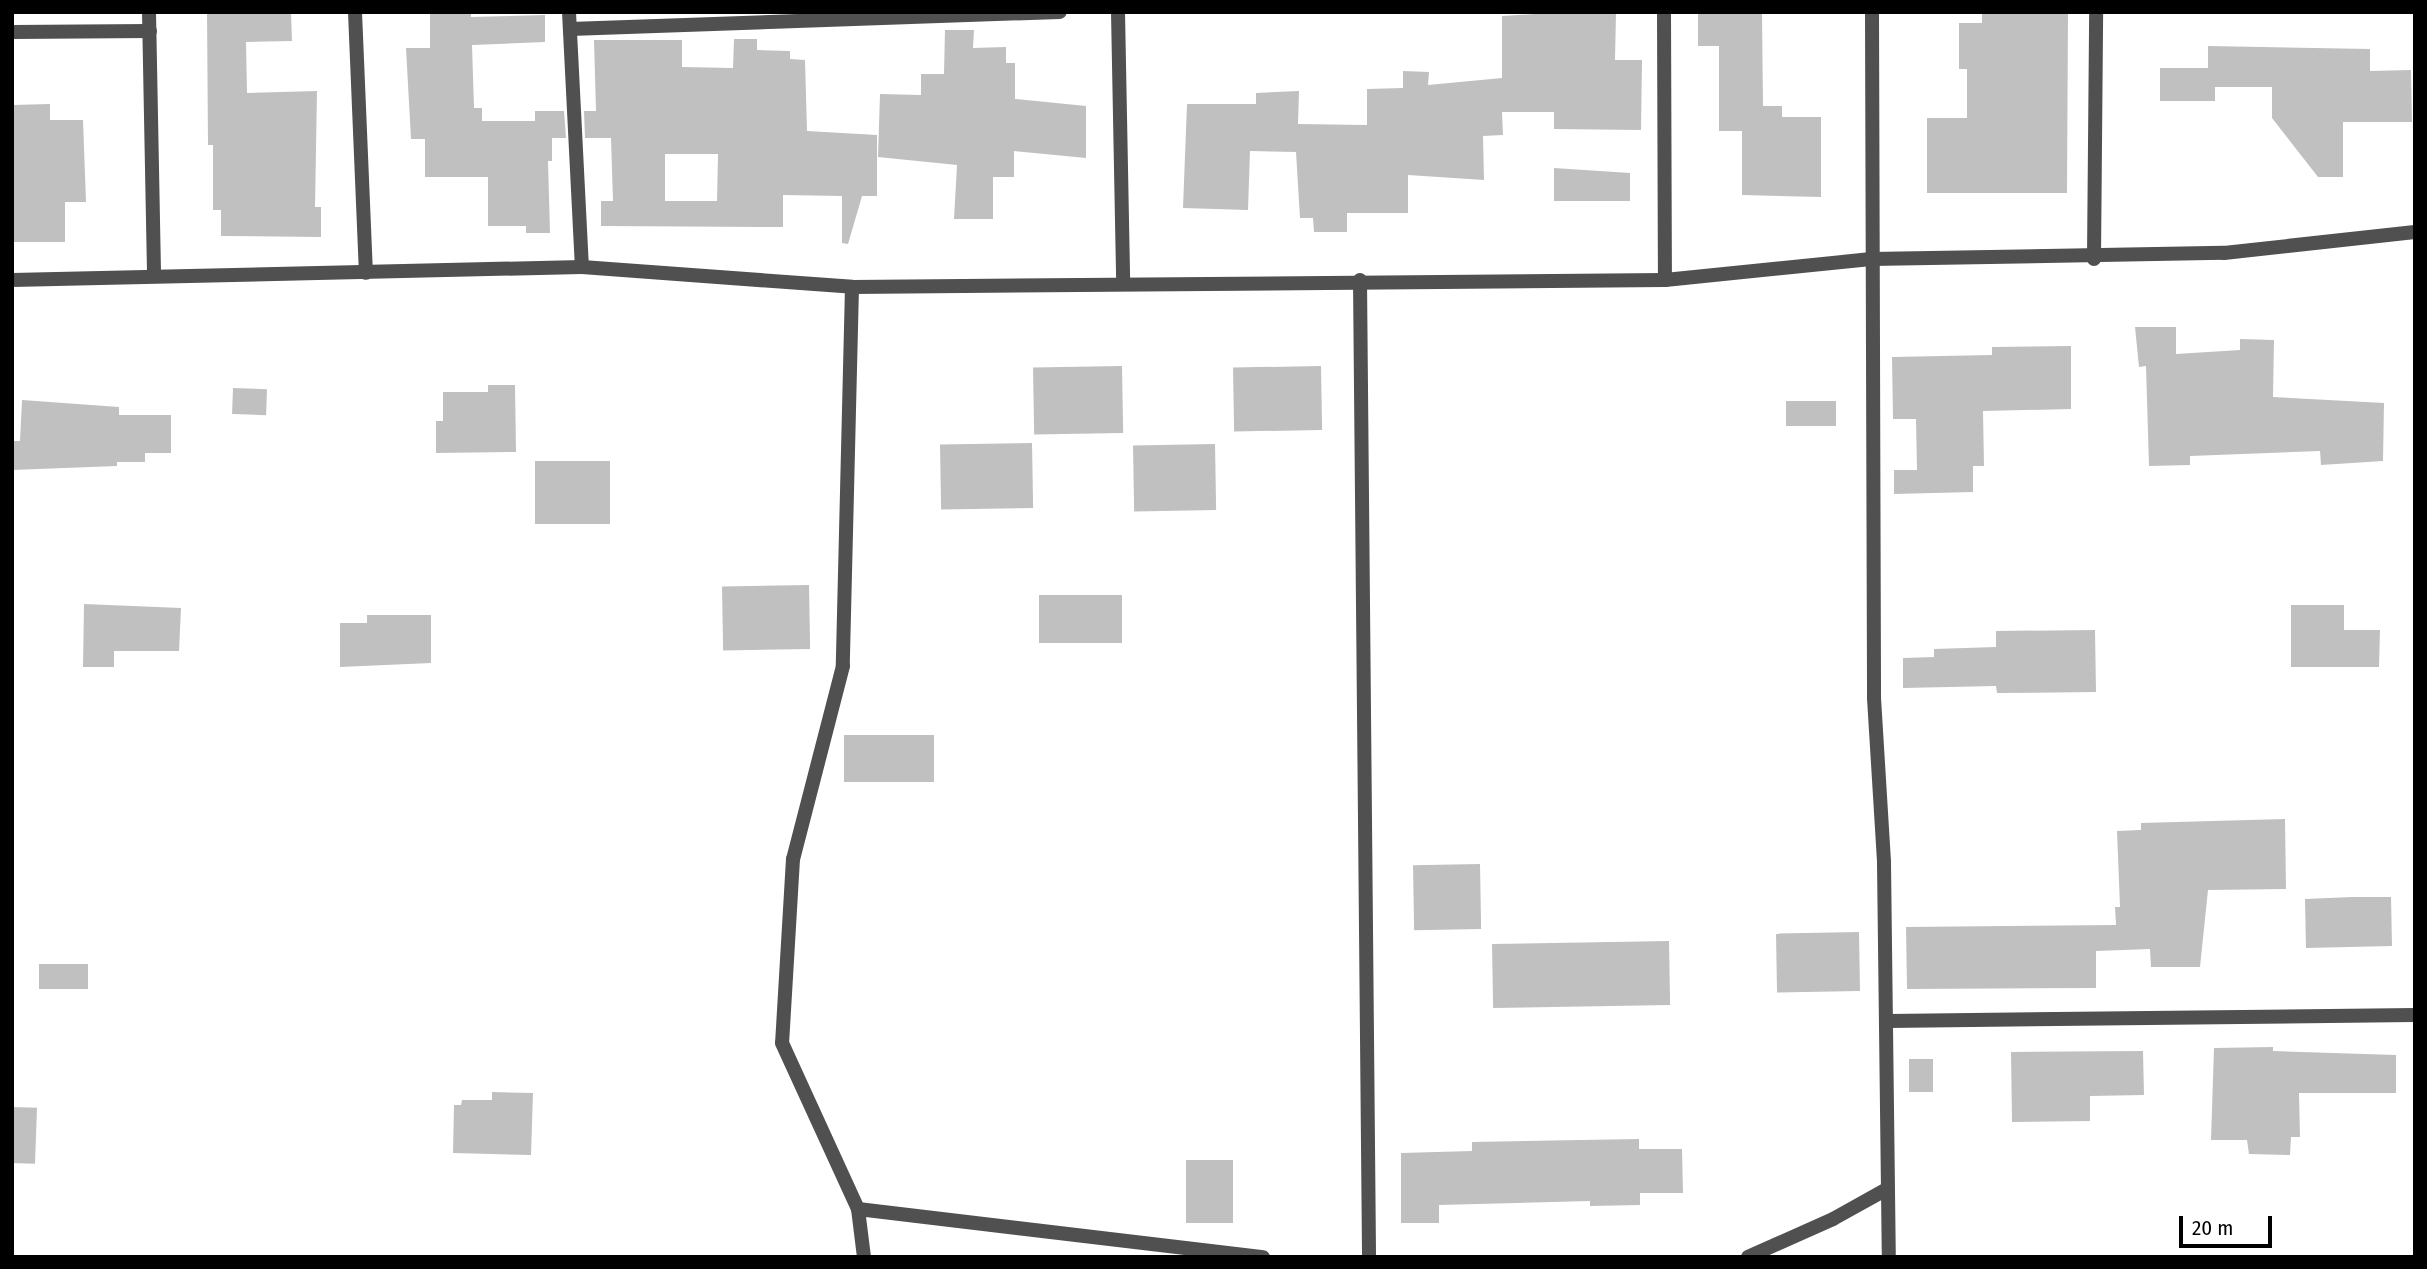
<!DOCTYPE html>
<style>
body{margin:0}
#map{position:relative;width:2427px;height:1269px;overflow:hidden;background:#fff;font-family:"Fira Sans Condensed",sans-serif}
div>[style]{position:absolute}
[style*='--x']{left:calc(var(--x)*1px);top:calc(var(--y)*1px);width:calc(var(--w)*1px);rotate:calc(var(--a)*1deg)}
.building>*{inset:0;background:#c0c0c0;transform-origin:0 0}
.minor>*{height:14px;margin:-7px;padding:0 7px;transform-origin:7px;border-radius:7px;background:#505050}
span{translate:-50% -50%;white-space:nowrap;text-align:center;line-height:1.15;-webkit-text-stroke:5px #fff;paint-order:stroke}
.frame{position:absolute;inset:0;border:14px solid #000;pointer-events:none}
.scale{position:absolute;left:2179px;top:1216px;width:93px;height:32px;box-sizing:border-box;border:4px solid #000;border-top:0;padding-left:9px;font-size:21px;line-height:24px;white-space:nowrap;color:#000;-webkit-text-stroke:5px #fff;paint-order:stroke}
</style>
<div id="map">
<div class="building">
<div style="clip-path:polygon(207px 12px,291px 12px,292px 41px,246px 42px,247px 93px,317px 91px,315px 207px,321px 207px,321px 237px,221px 236px,221px 210px,213px 210px,213px 145px,208px 145px)"></div>
<div style="clip-path:polygon(430px 12px,471px 12px,471px 17px,545px 15px,545px 42px,472px 45px,474px 108px,482px 108px,482px 121px,535px 121px,535px 111px,564px 111px,566px 138px,552px 138px,552px 161px,548px 161px,550px 233px,526px 233px,526px 226px,488px 226px,488px 177px,425px 177px,425px 139px,411px 139px,406px 48px,430px 48px)"></div>
<div style="clip-path:polygon(1731px 12px,1762px 12px,1763px 106px,1782px 106px,1782px 117px,1821px 117px,1821px 197px,1742px 195px,1742px 131px,1719px 131px,1719px 46px,1698px 46px,1698px 14px)"></div>
<div style="clip-path:polygon(1982px 12px,2068px 12px,2067px 193px,1927px 193px,1927px 118px,1967px 118px,1967px 69px,1959px 69px,1959px 23px,1982px 23px)"></div>
<div style="clip-path:polygon(1550px 13px,1616px 13px,1615px 60px,1642px 60px,1641px 130px,1554px 129px,1554px 112px,1502px 112px,1503px 135px,1483px 136px,1484px 180px,1408px 175px,1408px 213px,1347px 213px,1347px 232px,1314px 232px,1313px 218px,1300px 218px,1296px 152px,1250px 151px,1248px 210px,1183px 208px,1187px 104px,1256px 104px,1256px 93px,1299px 91px,1298px 124px,1367px 125px,1367px 89px,1403px 88px,1403px 71px,1429px 72px,1428px 85px,1502px 78px,1502px 16px)"></div>
<div style="clip-path:polygon(945px 30px,974px 30px,973px 48px,1006px 47px,1006px 63px,1015px 63px,1015px 99px,1086px 106px,1086px 158px,1014px 151px,1014px 177px,993px 177px,993px 219px,954px 219px,957px 165px,878px 157px,880px 94px,921px 95px,921px 74px,944px 74px)"></div>
<div style="clip-path:polygon(evenodd,734px 39px,757px 39px,757px 50px,790px 51px,790px 59px,805px 60px,807px 131px,877px 135px,877px 196px,862px 196px,848px 244px,842px 243px,842px 196px,783px 195px,783px 227px,601px 226px,601px 201px,613px 201px,611px 138px,585px 138px,584px 111px,596px 111px,594px 40px,682px 40px,682px 67px,733px 68px,734px 39px,665px 154px,718px 154px,717px 201px,665px 201px,665px 154px)"></div>
<div style="clip-path:polygon(2208px 46px,2370px 49px,2370px 71px,2411px 70px,2412px 122px,2343px 122px,2343px 177px,2318px 177px,2272px 118px,2272px 87px,2215px 87px,2215px 101px,2160px 101px,2160px 68px,2208px 68px)"></div>
<div style="clip-path:polygon(50px 104px,50px 120px,83px 120px,86px 202px,65px 202px,65px 242px,12px 242px,12px 105px)"></div>
<div style="clip-path:polygon(1554px 168px,1630px 173px,1630px 201px,1554px 201px)"></div>
<div style="clip-path:polygon(2135px 327px,2176px 327px,2176px 354px,2240px 350px,2240px 339px,2274px 340px,2273px 397px,2384px 403px,2383px 461px,2321px 465px,2320px 451px,2190px 456px,2190px 465px,2149px 466px,2146px 366px,2139px 367px)"></div>
<div style="clip-path:polygon(2071px 346px,2071px 409px,1983px 411px,1984px 466px,1973px 466px,1973px 492px,1894px 494px,1894px 470px,1917px 470px,1916px 419px,1893px 419px,1892px 357px,1992px 355px,1992px 347px)"></div>
<div style="left:1122px;top:366px;width:67px;height:89px;rotate:89deg"></div>
<div style="left:1321px;top:366px;width:64px;height:88px;rotate:89deg"></div>
<div style="clip-path:polygon(488px 385px,515px 385px,516px 452px,436px 453px,436px 421px,443px 421px,443px 392px,488px 392px)"></div>
<div style="left:233px;top:388px;width:34px;height:26px;rotate:2deg"></div>
<div style="clip-path:polygon(22px 400px,119px 407px,119px 415px,171px 415px,171px 453px,145px 453px,145px 462px,117px 462px,117px 466px,12px 470px,12px 441px,20px 441px)"></div>
<div style="left:1786px;top:401px;width:50px;height:25px"></div>
<div style="left:1032px;top:443px;width:65px;height:92px;rotate:89deg"></div>
<div style="left:1215px;top:444px;width:66px;height:82px;rotate:89deg"></div>
<div style="left:610px;top:461px;width:63px;height:75px;rotate:90deg"></div>
<div style="left:809px;top:585px;width:64px;height:87px;rotate:89deg"></div>
<div style="left:1122px;top:595px;width:48px;height:83px;rotate:90deg"></div>
<div style="clip-path:polygon(84px 604px,181px 608px,179px 651px,114px 651px,114px 667px,83px 667px)"></div>
<div style="clip-path:polygon(2291px 605px,2344px 605px,2344px 630px,2380px 630px,2379px 667px,2291px 667px)"></div>
<div style="clip-path:polygon(367px 615px,431px 615px,431px 663px,340px 667px,340px 623px,367px 623px)"></div>
<div style="clip-path:polygon(2095px 630px,2096px 692px,1997px 693px,1996px 686px,1903px 688px,1903px 658px,1934px 657px,1934px 649px,1996px 647px,1996px 631px)"></div>
<div style="left:934px;top:735px;width:47px;height:90px;rotate:90deg"></div>
<div style="clip-path:polygon(2285px 819px,2286px 889px,2208px 890px,2200px 967px,2151px 967px,2150px 949px,2096px 951px,2096px 988px,1907px 989px,1906px 927px,2116px 925px,2115px 907px,2120px 907px,2117px 831px,2141px 830px,2141px 823px)"></div>
<div style="left:1480px;top:864px;width:65px;height:67px;rotate:89deg"></div>
<div style="clip-path:polygon(2352px 897px,2391px 897px,2392px 946px,2306px 948px,2305px 899px)"></div>
<div style="left:1859px;top:932px;width:59px;height:83px;rotate:89deg"></div>
<div style="left:1669px;top:941px;width:64px;height:177px;rotate:89deg"></div>
<div style="left:39px;top:964px;width:49px;height:25px"></div>
<div style="clip-path:polygon(2273px 1047px,2273px 1051px,2396px 1055px,2396px 1093px,2299px 1093px,2300px 1137px,2291px 1137px,2290px 1155px,2249px 1154px,2247px 1140px,2211px 1140px,2214px 1048px)"></div>
<div style="clip-path:polygon(2143px 1051px,2144px 1095px,2090px 1096px,2090px 1121px,2012px 1122px,2011px 1052px)"></div>
<div style="left:1933px;top:1059px;width:33px;height:24px;rotate:90deg"></div>
<div style="clip-path:polygon(492px 1092px,533px 1093px,531px 1155px,453px 1153px,454px 1105px,461px 1105px,462px 1100px,492px 1100px)"></div>
<div style="left:12px;top:1107px;width:25px;height:56px;rotate:2deg"></div>
<div style="clip-path:polygon(1639px 1139px,1639px 1149px,1682px 1149px,1683px 1193px,1640px 1193px,1640px 1205px,1590px 1206px,1590px 1201px,1439px 1205px,1439px 1223px,1401px 1223px,1401px 1153px,1472px 1151px,1472px 1142px)"></div>
<div style="left:1186px;top:1160px;width:47px;height:63px"></div>
</div>
<div class="minor">
<div style="--x:149;--y:12;--w:264;--a:88.9"></div>
<div style="--x:355;--y:12;--w:261;--a:87.6"></div>
<div style="--x:569;--y:12;--w:255;--a:87.1"></div>
<div style="--x:1118;--y:12;--w:269;--a:88.9"></div>
<div style="--x:1664;--y:12;--w:268;--a:89.8"></div>
<div style="--x:1872;--y:12;--w:686;--a:89.83"></div>
<div style="--x:1874;--y:698;--w:165;--a:86.5"></div>
<div style="--x:1884;--y:863;--w:394;--a:89.3"></div>
<div style="--x:570;--y:29;--w:490;--a:-2"></div>
<div style="--x:12;--y:32;--w:138;--a:-0.4"></div>
<div style="--x:2094;--y:259;--w:247;--a:-89.5"></div>
<div style="--x:12;--y:280;--w:570;--a:-1.31"></div>
<div style="--x:582;--y:267;--w:271;--a:4.2"></div>
<div style="--x:852;--y:287;--w:813;--a:-0.49"></div>
<div style="--x:1665;--y:280;--w:207;--a:-5.8"></div>
<div style="--x:1871;--y:259;--w:353;--a:-1"></div>
<div style="--x:2224;--y:253;--w:192;--a:-6.3"></div>
<div style="--x:1360;--y:280;--w:977;--a:89.47"></div>
<div style="--x:852;--y:287;--w:379;--a:91.4"></div>
<div style="--x:843;--y:666;--w:199;--a:104.5"></div>
<div style="--x:793;--y:859;--w:184;--a:93.4"></div>
<div style="--x:782;--y:1043;--w:183;--a:65.4"></div>
<div style="--x:858;--y:1209;--w:48;--a:82.9"></div>
<div style="--x:1888;--y:1021;--w:527;--a:-0.65"></div>
<div style="--x:858;--y:1209;--w:408;--a:6.8"></div>
<div style="--x:1748;--y:1257;--w:93;--a:-24.1"></div>
<div style="--x:1833;--y:1219;--w:62;--a:-29.1"></div>
</div>
<div class="frame"></div>
<div class="scale">20 m</div>
</div>
